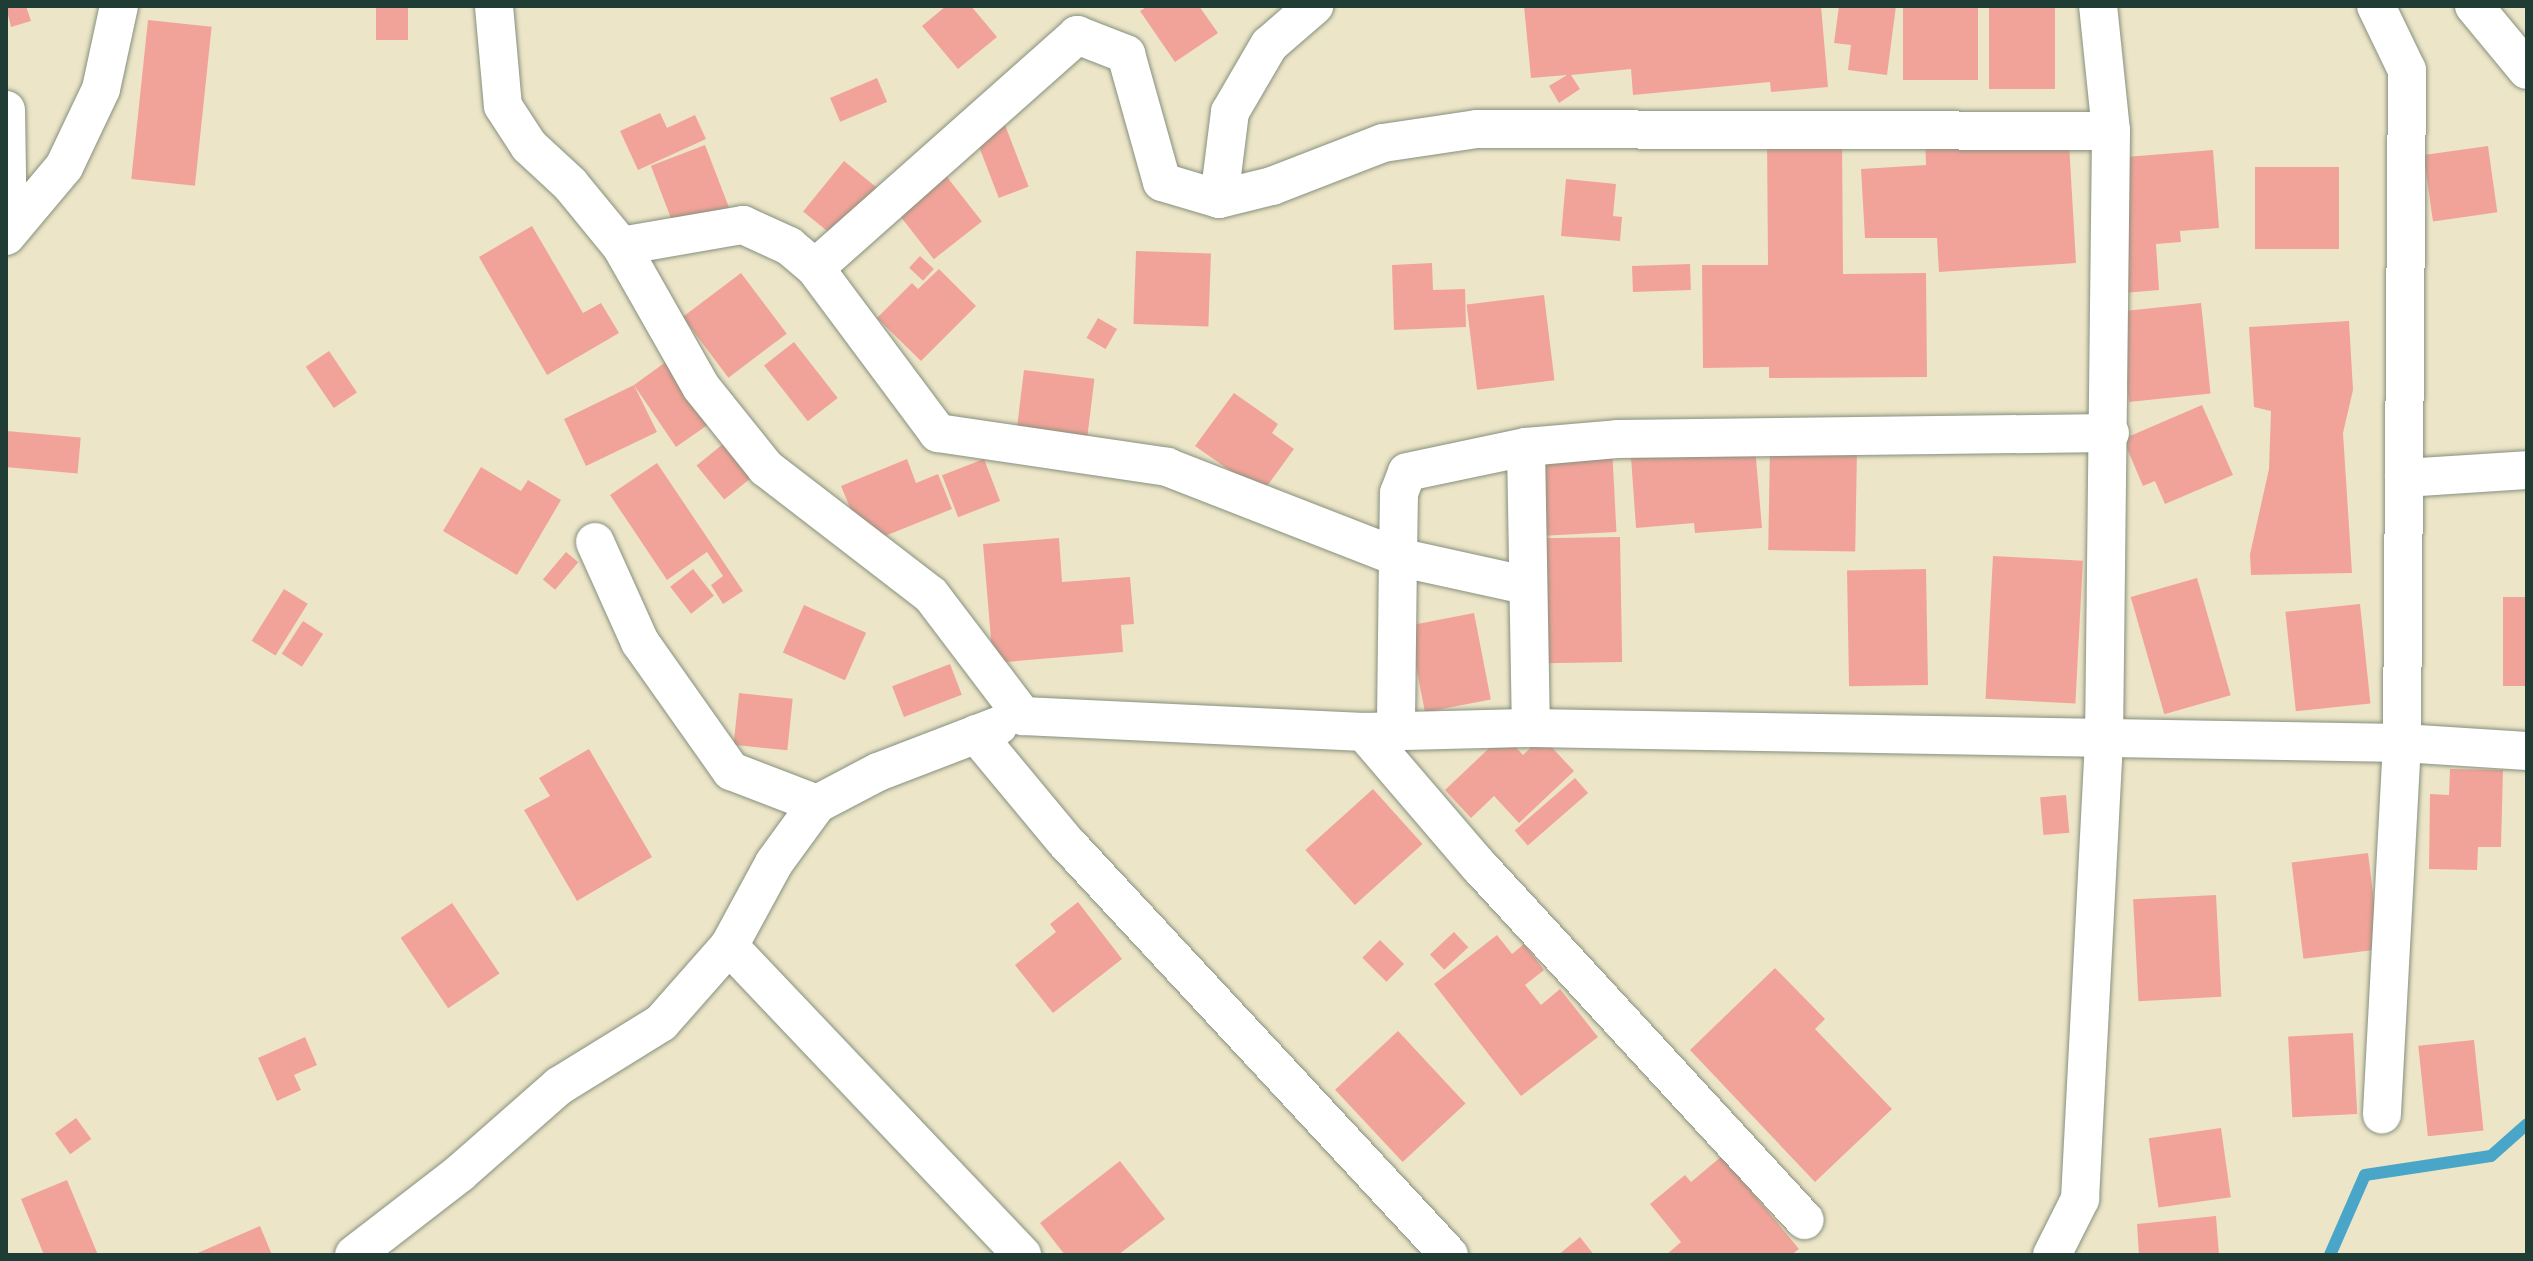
<!DOCTYPE html>
<style>
body{margin:0}
#map{position:relative;width:2533px;height:1261px;overflow:hidden;background:#ede5c8;font-family:"IM FELL DW Pica",serif}
div>[style]{position:absolute}
[style*='--x']{left:calc(var(--x)*1px);top:calc(var(--y)*1px);width:calc(var(--w)*1px);rotate:calc(var(--a)*1deg)}
.stream>*{height:12px;margin:-6px;padding:0 6px;transform-origin:6px;border-radius:6px;background:#4aa6c8}
.building>*{inset:0;background:#f2a399;transform-origin:0 0}
.roads{filter:drop-shadow(0 0 2px #86917e) drop-shadow(0 0 2px #86917e)}
.minor>*{height:38px;margin:-19px;padding:0 19px;transform-origin:19px;border-radius:19px;background:#fff}
span{translate:-50% -50%;white-space:nowrap;text-align:center;line-height:1.15;-webkit-text-stroke:6px #fdfcf7;paint-order:stroke}
.frame{position:absolute;inset:0;border:8px solid #1f3d34;pointer-events:none}
</style>
<div id="map">
<div class="stream">
<div style="--x:2330;--y:1255;--w:87;--a:-66.4"></div>
<div style="--x:2365;--y:1175;--w:127;--a:-8.6"></div>
<div style="--x:2491;--y:1156;--w:48;--a:-41.6"></div>
</div>
<div class="building">
<div style="clip-path:polygon(6px 6px,26px 6px,31px 21px,11px 27px)"></div>
<div style="left:376px;top:6px;width:32px;height:34px"></div>
<div style="clip-path:polygon(946px 6px,971px 6px,997px 37px,958px 69px,922px 26px)"></div>
<div style="clip-path:polygon(1148px 6px,1199px 6px,1218px 33px,1175px 62px,1140px 11px)"></div>
<div style="clip-path:polygon(1524px 6px,1821px 6px,1828px 87px,1771px 92px,1770px 82px,1633px 95px,1631px 69px,1571px 75px,1580px 89px,1559px 103px,1549px 86px,1567px 75px,1531px 78px)"></div>
<div style="clip-path:polygon(1839px 6px,1896px 6px,1887px 75px,1848px 70px,1851px 45px,1834px 43px)"></div>
<div style="left:1903px;top:6px;width:75px;height:74px"></div>
<div style="left:1989px;top:6px;width:66px;height:83px"></div>
<div style="left:148px;top:20px;width:64px;height:160px;rotate:6deg"></div>
<div style="left:877px;top:78px;width:26px;height:51px;rotate:67deg"></div>
<div style="clip-path:polygon(660px 113px,667px 128px,695px 115px,706px 139px,638px 170px,620px 131px)"></div>
<div style="left:1005px;top:125px;width:66px;height:32px;rotate:69deg"></div>
<div style="clip-path:polygon(1767px 136px,1842px 136px,1843px 274px,1926px 273px,1927px 377px,1769px 378px,1769px 367px,1703px 368px,1702px 265px,1768px 265px)"></div>
<div style="clip-path:polygon(1925px 138px,2069px 143px,2076px 263px,1939px 272px,1937px 238px,1865px 238px,1861px 169px,1926px 165px)"></div>
<div style="left:705px;top:145px;width:72px;height:58px;rotate:69deg"></div>
<div style="left:2488px;top:146px;width:67px;height:65px;rotate:82deg"></div>
<div style="clip-path:polygon(2213px 150px,2219px 228px,2180px 231px,2181px 242px,2156px 244px,2159px 290px,2123px 293px,2113px 158px)"></div>
<div style="left:844px;top:161px;width:50px;height:65px;rotate:39deg"></div>
<div style="left:2255px;top:167px;width:84px;height:82px"></div>
<div style="left:940px;top:168px;width:68px;height:61px;rotate:52deg"></div>
<div style="clip-path:polygon(1566px 179px,1616px 184px,1613px 216px,1622px 217px,1620px 241px,1561px 236px)"></div>
<div style="clip-path:polygon(532px 226px,583px 313px,601px 303px,619px 333px,547px 375px,479px 257px)"></div>
<div style="left:1136px;top:251px;width:75px;height:73px;rotate:2deg"></div>
<div style="left:920px;top:256px;width:19px;height:16px;rotate:43deg"></div>
<div style="clip-path:polygon(1432px 263px,1433px 290px,1465px 289px,1466px 327px,1394px 330px,1392px 265px)"></div>
<div style="left:1690px;top:264px;width:26px;height:58px;rotate:88deg"></div>
<div style="clip-path:polygon(939px 269px,976px 306px,921px 361px,877px 318px,912px 283px,918px 289px)"></div>
<div style="left:741px;top:273px;width:76px;height:73px;rotate:53deg"></div>
<div style="left:1544px;top:295px;width:86px;height:78px;rotate:83deg"></div>
<div style="left:2201px;top:303px;width:91px;height:82px;rotate:84deg"></div>
<div style="left:1098px;top:318px;width:22px;height:23px;rotate:30deg"></div>
<div style="clip-path:polygon(2349px 321px,2353px 390px,2343px 433px,2352px 573px,2251px 575px,2250px 554px,2269px 469px,2271px 411px,2254px 407px,2249px 327px)"></div>
<div style="left:794px;top:342px;width:71px;height:38px;rotate:52deg"></div>
<div style="left:329px;top:351px;width:50px;height:28px;rotate:56deg"></div>
<div style="clip-path:polygon(667px 361px,709px 424px,676px 447px,634px 385px,657px 432px,586px 466px,564px 419px,634px 385px)"></div>
<div style="left:1024px;top:370px;width:71px;height:74px;rotate:7deg"></div>
<div style="clip-path:polygon(1234px 393px,1278px 424px,1272px 433px,1294px 449px,1262px 493px,1195px 446px)"></div>
<div style="clip-path:polygon(2202px 405px,2233px 475px,2165px 504px,2155px 481px,2143px 486px,2123px 439px)"></div>
<div style="left:6px;top:431px;width:75px;height:36px;rotate:5deg"></div>
<div style="left:723px;top:444px;width:44px;height:34px;rotate:51deg"></div>
<div style="left:1612px;top:447px;width:85px;height:77px;rotate:87deg"></div>
<div style="clip-path:polygon(1755px 447px,1762px 528px,1695px 533px,1694px 523px,1636px 528px,1631px 457px)"></div>
<div style="left:1770px;top:448px;width:87px;height:102px;rotate:1deg"></div>
<div style="clip-path:polygon(907px 459px,916px 483px,938px 474px,952px 509px,865px 544px,841px 486px)"></div>
<div style="left:984px;top:459px;width:45px;height:45px;rotate:69deg"></div>
<div style="clip-path:polygon(657px 463px,743px 591px,723px 604px,711px 585px,723px 576px,707px 552px,667px 580px,610px 495px)"></div>
<div style="clip-path:polygon(481px 467px,521px 491px,528px 480px,561px 500px,517px 575px,443px 531px)"></div>
<div style="left:1620px;top:537px;width:125px;height:77px;rotate:89deg"></div>
<div style="clip-path:polygon(1059px 538px,1062px 582px,1130px 577px,1134px 624px,1121px 625px,1123px 652px,993px 663px,983px 544px)"></div>
<div style="left:566px;top:552px;width:16px;height:36px;rotate:40deg"></div>
<div style="left:1993px;top:556px;width:90px;height:143px;rotate:3deg"></div>
<div style="left:693px;top:569px;width:34px;height:29px;rotate:52deg"></div>
<div style="left:1926px;top:569px;width:116px;height:79px;rotate:89deg"></div>
<div style="left:2197px;top:578px;width:122px;height:69px;rotate:74deg"></div>
<div style="left:284px;top:589px;width:28px;height:61px;rotate:32deg"></div>
<div style="left:2503px;top:597px;width:24px;height:89px"></div>
<div style="left:2360px;top:604px;width:100px;height:75px;rotate:84deg"></div>
<div style="left:804px;top:605px;width:68px;height:52px;rotate:24deg"></div>
<div style="left:1474px;top:613px;width:88px;height:67px;rotate:79deg"></div>
<div style="left:303px;top:621px;width:24px;height:39px;rotate:33deg"></div>
<div style="left:950px;top:664px;width:33px;height:62px;rotate:69deg"></div>
<div style="left:739px;top:693px;width:54px;height:52px;rotate:6deg"></div>
<div style="clip-path:polygon(1504px 734px,1523px 755px,1542px 737px,1574px 771px,1519px 823px,1494px 796px,1471px 818px,1445px 790px)"></div>
<div style="clip-path:polygon(589px 749px,652px 857px,577px 901px,524px 810px,550px 796px,539px 778px)"></div>
<div style="clip-path:polygon(2450px 769px,2503px 770px,2501px 847px,2478px 847px,2477px 870px,2429px 869px,2430px 794px,2449px 795px)"></div>
<div style="left:1575px;top:778px;width:20px;height:80px;rotate:49deg"></div>
<div style="left:1373px;top:789px;width:74px;height:91px;rotate:48deg"></div>
<div style="left:2066px;top:795px;width:38px;height:26px;rotate:85deg"></div>
<div style="left:2368px;top:853px;width:97px;height:77px;rotate:83deg"></div>
<div style="left:2216px;top:895px;width:102px;height:83px;rotate:87deg"></div>
<div style="clip-path:polygon(1078px 902px,1122px 959px,1053px 1013px,1015px 965px,1056px 932px,1050px 924px)"></div>
<div style="left:452px;top:903px;width:85px;height:62px;rotate:56deg"></div>
<div style="left:1454px;top:932px;width:21px;height:33px;rotate:47deg"></div>
<div style="clip-path:polygon(1497px 935px,1512px 954px,1524px 944px,1544px 970px,1525px 985px,1541px 1005px,1560px 989px,1598px 1037px,1521px 1096px,1434px 984px)"></div>
<div style="left:1380px;top:940px;width:34px;height:25px;rotate:45deg"></div>
<div style="clip-path:polygon(1775px 968px,1825px 1019px,1815px 1029px,1892px 1109px,1815px 1182px,1690px 1050px)"></div>
<div style="left:1398px;top:1031px;width:99px;height:86px;rotate:47deg"></div>
<div style="left:2353px;top:1033px;width:81px;height:65px;rotate:87deg"></div>
<div style="clip-path:polygon(305px 1037px,317px 1065px,294px 1075px,301px 1090px,277px 1101px,258px 1058px)"></div>
<div style="left:2474px;top:1040px;width:91px;height:56px;rotate:84deg"></div>
<div style="left:76px;top:1118px;width:26px;height:26px;rotate:54deg"></div>
<div style="left:2221px;top:1128px;width:70px;height:73px;rotate:82deg"></div>
<div style="clip-path:polygon(1722px 1156px,1799px 1249px,1791px 1255px,1666px 1255px,1681px 1242px,1650px 1204px,1685px 1175px,1691px 1182px)"></div>
<div style="clip-path:polygon(1120px 1161px,1165px 1219px,1118px 1255px,1065px 1255px,1040px 1223px)"></div>
<div style="clip-path:polygon(67px 1180px,98px 1255px,44px 1255px,21px 1199px)"></div>
<div style="clip-path:polygon(2216px 1216px,2219px 1255px,2139px 1255px,2137px 1224px)"></div>
<div style="clip-path:polygon(260px 1226px,272px 1255px,193px 1255px)"></div>
<div style="clip-path:polygon(1580px 1237px,1594px 1255px,1558px 1255px)"></div>
</div>
<div class="roads">
<div class="minor">
<div style="--x:494;--y:6;--w:100;--a:84.9"></div>
<div style="--x:503;--y:106;--w:48;--a:57"></div>
<div style="--x:529;--y:146;--w:56;--a:42.8"></div>
<div style="--x:570;--y:184;--w:80;--a:50.6"></div>
<div style="--x:621;--y:246;--w:162;--a:60.4"></div>
<div style="--x:701;--y:387;--w:104;--a:51.3"></div>
<div style="--x:766;--y:468;--w:208;--a:37.6"></div>
<div style="--x:931;--y:595;--w:152;--a:52.8"></div>
<div style="--x:1023;--y:716;--w:341;--a:2.7"></div>
<div style="--x:1364;--y:732;--w:167;--a:-1.4"></div>
<div style="--x:1531;--y:728;--w:871;--a:0.99"></div>
<div style="--x:2402;--y:743;--w:125;--a:3.7"></div>
<div style="--x:2376;--y:6;--w:71;--a:64.2"></div>
<div style="--x:2407;--y:70;--w:673;--a:90.43"></div>
<div style="--x:2402;--y:743;--w:372;--a:93.1"></div>
<div style="--x:2474;--y:6;--w:83;--a:50.4"></div>
<div style="--x:6;--y:110;--w:123;--a:89.1"></div>
<div style="--x:1219;--y:199;--w:88;--a:-82.8"></div>
<div style="--x:1230;--y:112;--w:78;--a:-59.8"></div>
<div style="--x:1269;--y:45;--w:60;--a:-40.9"></div>
<div style="--x:6;--y:236;--w:90;--a:-50"></div>
<div style="--x:64;--y:167;--w:86;--a:-64.6"></div>
<div style="--x:101;--y:89;--w:85;--a:-77.8"></div>
<div style="--x:621;--y:246;--w:124;--a:-9.8"></div>
<div style="--x:743;--y:225;--w:51;--a:24.5"></div>
<div style="--x:789;--y:246;--w:34;--a:40"></div>
<div style="--x:815;--y:268;--w:206;--a:53.3"></div>
<div style="--x:938;--y:433;--w:232;--a:8.4"></div>
<div style="--x:1167;--y:467;--w:248;--a:21.3"></div>
<div style="--x:1398;--y:557;--w:175;--a:90.7"></div>
<div style="--x:815;--y:268;--w:351;--a:-41.6"></div>
<div style="--x:1077;--y:35;--w:53;--a:21.2"></div>
<div style="--x:1126;--y:54;--w:133;--a:74.3"></div>
<div style="--x:1162;--y:182;--w:59;--a:16.6"></div>
<div style="--x:1219;--y:199;--w:55;--a:-13.8"></div>
<div style="--x:1272;--y:186;--w:119;--a:-21.2"></div>
<div style="--x:1383;--y:143;--w:95;--a:-8.5"></div>
<div style="--x:1477;--y:129;--w:634;--a:0.18"></div>
<div style="--x:1526;--y:447;--w:281;--a:89"></div>
<div style="--x:2404;--y:478;--w:123;--a:-3.7"></div>
<div style="--x:595;--y:542;--w:110;--a:65.8"></div>
<div style="--x:640;--y:642;--w:158;--a:54.8"></div>
<div style="--x:731;--y:771;--w:92;--a:21"></div>
<div style="--x:817;--y:804;--w:69;--a:-27.7"></div>
<div style="--x:878;--y:772;--w:129;--a:-21"></div>
<div style="--x:1525;--y:585;--w:130;--a:-167.6"></div>
<div style="--x:1398;--y:557;--w:64;--a:-89.1"></div>
<div style="--x:1399;--y:493;--w:22;--a:-69"></div>
<div style="--x:1407;--y:472;--w:122;--a:-11.9"></div>
<div style="--x:1526;--y:447;--w:91;--a:-5"></div>
<div style="--x:1617;--y:439;--w:493;--a:-0.7"></div>
<div style="--x:1364;--y:732;--w:177;--a:49.4"></div>
<div style="--x:1479;--y:866;--w:481;--a:47.4"></div>
<div style="--x:976;--y:734;--w:138;--a:50.3"></div>
<div style="--x:1064;--y:840;--w:566;--a:47.15"></div>
<div style="--x:729;--y:946;--w:426;--a:46.5"></div>
<div style="--x:354;--y:1255;--w:134;--a:-37.7"></div>
<div style="--x:460;--y:1173;--w:132;--a:-41.3"></div>
<div style="--x:559;--y:1086;--w:120;--a:-31.7"></div>
<div style="--x:661;--y:1023;--w:103;--a:-48.6"></div>
<div style="--x:729;--y:946;--w:94;--a:-61.5"></div>
<div style="--x:774;--y:863;--w:73;--a:-53.9"></div>
<div style="--x:2052;--y:1255;--w:63;--a:-63.4"></div>
<div style="--x:2080;--y:1199;--w:459;--a:-87"></div>
<div style="--x:2104;--y:741;--w:610;--a:-89.34"></div>
<div style="--x:2111;--y:131;--w:126;--a:-95.9"></div>
</div>
</div>
<div class="frame"></div>
</div>
